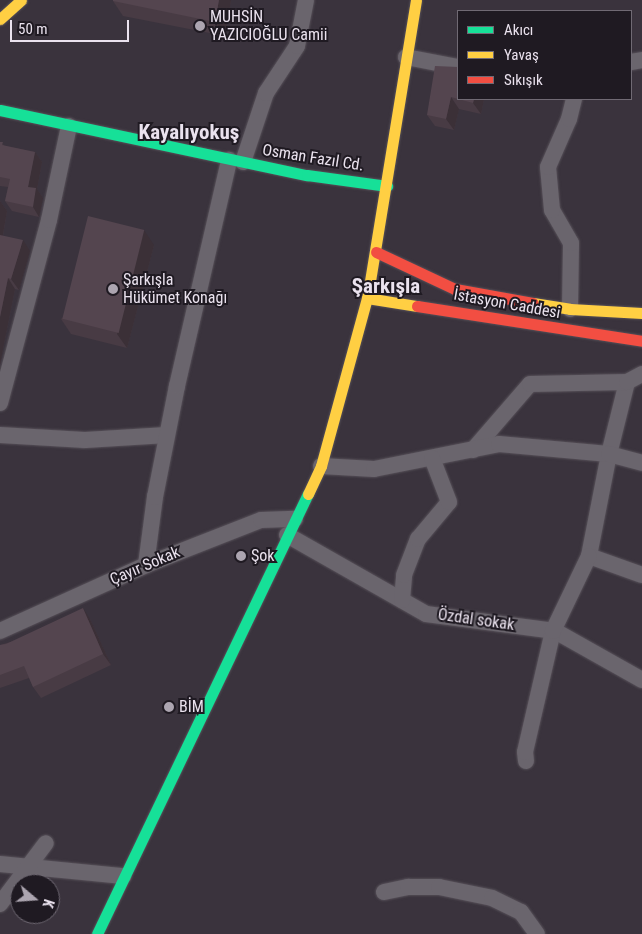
<!DOCTYPE html>
<meta charset="utf-8">
<style>
body{margin:0}
#map{position:relative;width:642px;height:934px;overflow:hidden;background:#3a333d;font-family:"Roboto Condensed",sans-serif}
div>[style]{position:absolute}
[style*='--x']{left:calc(var(--x)*1px);top:calc(var(--y)*1px);width:calc(var(--w)*1px);rotate:calc(var(--a)*1deg)}
.roads{filter:drop-shadow(0 0 1px #565058) drop-shadow(0 0 1px #565058)}
.street>*{height:16px;margin:-8px;padding:0 8px;transform-origin:8px;border-radius:8px;background:#6a656d}
.fast>*{height:11px;margin:-5.5px;padding:0 5.5px;transform-origin:5.5px;border-radius:5.5px;background:#16e098}
.slow>*{height:11px;margin:-5.5px;padding:0 5.5px;transform-origin:5.5px;border-radius:5.5px;background:#ffcf43}
.jam>*{height:11px;margin:-5.5px;padding:0 5.5px;transform-origin:5.5px;border-radius:5.5px;background:#f24e42}
.wall>*{inset:0;background:#483b44}
.shaded-wall>*{inset:0;background:#3b3037}
.building>*{inset:0;background:#54454f;transform-origin:0 0}
.dots>*{width:14px;height:14px;translate:-50% -50%;box-sizing:border-box;border:2px solid #1f1a22;border-radius:50%}
span{translate:-50% -50%;white-space:nowrap;text-align:center;line-height:1.15;-webkit-text-stroke:4px #1f1a22;paint-order:stroke}
.poi-label{font-size:16px;color:#eae2ee}
.left{translate:0 -50%;text-align:left}
.street-label{font-size:16px;color:#eae2ee}
.district-label{font-size:21px;color:#eae2ee;font-weight:700}
.legend{position:absolute;left:457px;top:10px;width:175px;height:90px;box-sizing:border-box;background:#1f1a22;border:1px solid #706a74;margin:0;padding:6px 9px;list-style:none;font-size:15px;color:#eae2ee}
.legend li{display:flex;align-items:center;gap:10px;height:25px}
.legend b{width:25px;border:1px solid #706a74}
.north{position:absolute;left:10px;top:874px;width:50px;height:50px;box-sizing:border-box;background:#1f1a22;border:1px solid #706a74;border-radius:50%;rotate:108deg;font-size:14px;font-weight:700;line-height:20px;text-align:center;color:#eae2ee}
.north::after{content:'';display:block;margin:auto;width:18px;height:22px;background:#aca5b0;clip-path:polygon(50% 0,100% 100%,50% 72%,0 100%)}
.scale{position:absolute;left:10px;top:20px;width:119px;height:22px;box-sizing:border-box;border:2px solid #eae2ee;border-top:0;padding-left:6px;font-size:15px;line-height:18px;white-space:nowrap;color:#eae2ee;-webkit-text-stroke:4px #1f1a22;paint-order:stroke}
</style>
<div id="map">
<div class="roads">
<div class="street">
<div style="--x:406;--y:57;--w:53;--a:10.9"></div>
<div style="--x:631;--y:62;--w:11;--a:-10"></div>
<div style="--x:243;--y:162;--w:73;--a:-71.6"></div>
<div style="--x:266;--y:93;--w:56;--a:-56.6"></div>
<div style="--x:297;--y:46;--w:47;--a:-78.9"></div>
<div style="--x:570;--y:309;--w:66;--a:-89.1"></div>
<div style="--x:571;--y:243;--w:38;--a:-120"></div>
<div style="--x:552;--y:210;--w:43;--a:-95.3"></div>
<div style="--x:548;--y:167;--w:52;--a:-66.4"></div>
<div style="--x:569;--y:119;--w:21;--a:-76"></div>
<div style="--x:627;--y:382;--w:74;--a:104"></div>
<div style="--x:609;--y:454;--w:104;--a:101.1"></div>
<div style="--x:589;--y:556;--w:56;--a:19.7"></div>
<div style="--x:0;--y:403;--w:189;--a:-75"></div>
<div style="--x:49;--y:220;--w:96;--a:-78"></div>
<div style="--x:0;--y:435;--w:85;--a:3.4"></div>
<div style="--x:85;--y:440;--w:82;--a:-3.5"></div>
<div style="--x:473;--y:450;--w:87;--a:-49.2"></div>
<div style="--x:530;--y:384;--w:97;--a:-1.2"></div>
<div style="--x:627;--y:382;--w:17;--a:-28"></div>
<div style="--x:321;--y:466;--w:53;--a:3.2"></div>
<div style="--x:374;--y:469;--w:127;--a:-11.3"></div>
<div style="--x:499;--y:444;--w:110;--a:5.2"></div>
<div style="--x:609;--y:454;--w:34;--a:15"></div>
<div style="--x:287;--y:535;--w:160;--a:29.6"></div>
<div style="--x:426;--y:614;--w:130;--a:7.5"></div>
<div style="--x:555;--y:631;--w:100;--a:29.4"></div>
<div style="--x:146;--y:565;--w:69;--a:-82.5"></div>
<div style="--x:155;--y:497;--w:113;--a:-78.8"></div>
<div style="--x:177;--y:386;--w:232;--a:-77"></div>
<div style="--x:402;--y:600;--w:25;--a:-85"></div>
<div style="--x:404;--y:575;--w:39;--a:-69"></div>
<div style="--x:418;--y:539;--w:48;--a:-50"></div>
<div style="--x:449;--y:502;--w:47;--a:-111.1"></div>
<div style="--x:0;--y:631;--w:160;--a:-24.3"></div>
<div style="--x:146;--y:565;--w:123;--a:-21.4"></div>
<div style="--x:261;--y:520;--w:34;--a:-2"></div>
<div style="--x:526;--y:761;--w:9;--a:-96"></div>
<div style="--x:525;--y:752;--w:124;--a:-77"></div>
<div style="--x:553;--y:631;--w:83;--a:-64.4"></div>
<div style="--x:0;--y:864;--w:124;--a:5.6"></div>
<div style="--x:384;--y:892;--w:25;--a:-12"></div>
<div style="--x:408;--y:887;--w:31;--a:0"></div>
<div style="--x:439;--y:887;--w:54;--a:11.7"></div>
<div style="--x:492;--y:898;--w:32;--a:26"></div>
<div style="--x:521;--y:912;--w:27;--a:54"></div>
<div style="--x:0;--y:904;--w:76;--a:-53"></div>
</div>
<div class="fast">
<div style="--x:0;--y:110;--w:314;--a:12"></div>
<div style="--x:307;--y:175;--w:81;--a:7.8"></div>
<div style="--x:97;--y:934;--w:488;--a:-64.4"></div>
</div>
<div class="slow">
<div style="--x:416;--y:0;--w:302;--a:99.3"></div>
<div style="--x:367;--y:298;--w:51;--a:9.1"></div>
<div style="--x:0;--y:19;--w:28;--a:-42"></div>
<div style="--x:533;--y:303;--w:37;--a:9"></div>
<div style="--x:570;--y:309;--w:72;--a:3.2"></div>
<div style="--x:308;--y:494;--w:31;--a:-65"></div>
<div style="--x:321;--y:466;--w:174;--a:-74.7"></div>
</div>
<div class="jam">
<div style="--x:376;--y:252;--w:87;--a:25.1"></div>
<div style="--x:455;--y:289;--w:79;--a:10.2"></div>
<div style="--x:417;--y:306;--w:228;--a:8.8"></div>
</div>
</div>
<div class="wall">
<div style="clip-path:polygon(231px 0,225px 36px,123px 16px,113px 1px)"></div>
<div style="clip-path:polygon(458px 67px,458px 99px,484px 99px,481px 114px,459px 109px,454px 130px,435px 126px,427px 115px)"></div>
<div style="clip-path:polygon(0 142px,5px 146px,35px 152px,42px 162px,37px 189px,43px 198px,39px 217px,12px 211px,5px 201px,8px 187px,0 186px)"></div>
<div style="clip-path:polygon(0 201px,7px 211px,3px 236px,30px 251px,19px 290px,15px 289px,0 364px)"></div>
<div style="clip-path:polygon(154px 245px,127px 348px,71px 334px,61px 319px)"></div>
<div style="clip-path:polygon(90px 619px,111px 665px,41px 698px,33px 687px,29px 678px,0 688px,0 645px)"></div>
</div>
<div class="shaded-wall">
<div style="clip-path:polygon(219px 0,231px 0,225px 36px,215px 22px)"></div>
<div style="clip-path:polygon(451px 97px,459px 109px,454px 130px,446px 119px)"></div>
<div style="clip-path:polygon(474px 99px,484px 99px,481px 114px,473px 103px)"></div>
<div style="clip-path:polygon(35px 152px,42px 162px,37px 189px,43px 198px,39px 217px,33px 207px,28px 187px)"></div>
<div style="clip-path:polygon(0 201px,7px 211px,2px 240px,0 237px)"></div>
<div style="clip-path:polygon(144px 230px,154px 245px,127px 348px,117px 334px)"></div>
<div style="clip-path:polygon(23px 240px,30px 251px,19px 290px,11px 279px)"></div>
<div style="clip-path:polygon(8px 278px,15px 289px,0 364px,0 317px)"></div>
<div style="clip-path:polygon(83px 608px,90px 619px,111px 665px,103px 654px)"></div>
</div>
<div class="building">
<div style="clip-path:polygon(113px 0,219px 0,215px 22px,113px 1px)"></div>
<div style="clip-path:polygon(435px 66px,458px 67px,458px 99px,474px 99px,473px 103px,451px 97px,446px 119px,427px 115px)"></div>
<div style="clip-path:polygon(0 142px,3px 142px,2px 145px,35px 152px,28px 187px,36px 188px,33px 207px,5px 201px,10px 179px,0 177px)"></div>
<div style="left:88px;top:216px;width:58px;height:106px;rotate:14deg"></div>
<div style="clip-path:polygon(0 235px,23px 240px,11px 279px,8px 278px,0 317px)"></div>
<div style="clip-path:polygon(83px 608px,103px 654px,33px 687px,24px 666px,0 675px,0 645px,6px 644px)"></div>
</div>
<div class="dots">
<div style="left:200px;top:26px;background:#aca5b0"></div>
<div style="left:113px;top:289px;background:#aca5b0"></div>
<div style="left:241px;top:556px;background:#aca5b0"></div>
<div style="left:169px;top:707px;background:#aca5b0"></div>
</div>
<div class="poi-label">
<span class="left" style="left:210px;top:26px">MUHSİN<br>YAZICIOĞLU Camii</span>
<span class="left" style="left:123px;top:289px">Şarkışla<br>Hükümet Konağı</span>
<span class="left" style="left:251px;top:556px">Şok</span>
<span class="left" style="left:179px;top:707px">BİM</span>
</div>
<div class="street-label">
<span style="left:313px;top:158px;rotate:9deg">Osman Fazıl Cd.</span>
<span style="left:507px;top:304px;rotate:10deg">İstasyon Caddesi</span>
<span style="left:145px;top:566px;rotate:-23deg">Çayır Sokak</span>
<span style="left:476px;top:620px;rotate:8deg">Özdal sokak</span>
</div>
<div class="district-label">
<span style="left:189px;top:132px">Kayalıyokuş</span>
<span style="left:386px;top:286px">Şarkışla</span>
</div>
<ul class="legend">
<li><b style="height:6px;background:#16e098"></b>Akıcı</li>
<li><b style="height:6px;background:#ffcf43"></b>Yavaş</li>
<li><b style="height:6px;background:#f24e42"></b>Sıkışık</li>
</ul>
<div class="north">K</div>
<div class="scale">50 m</div>
</div>
